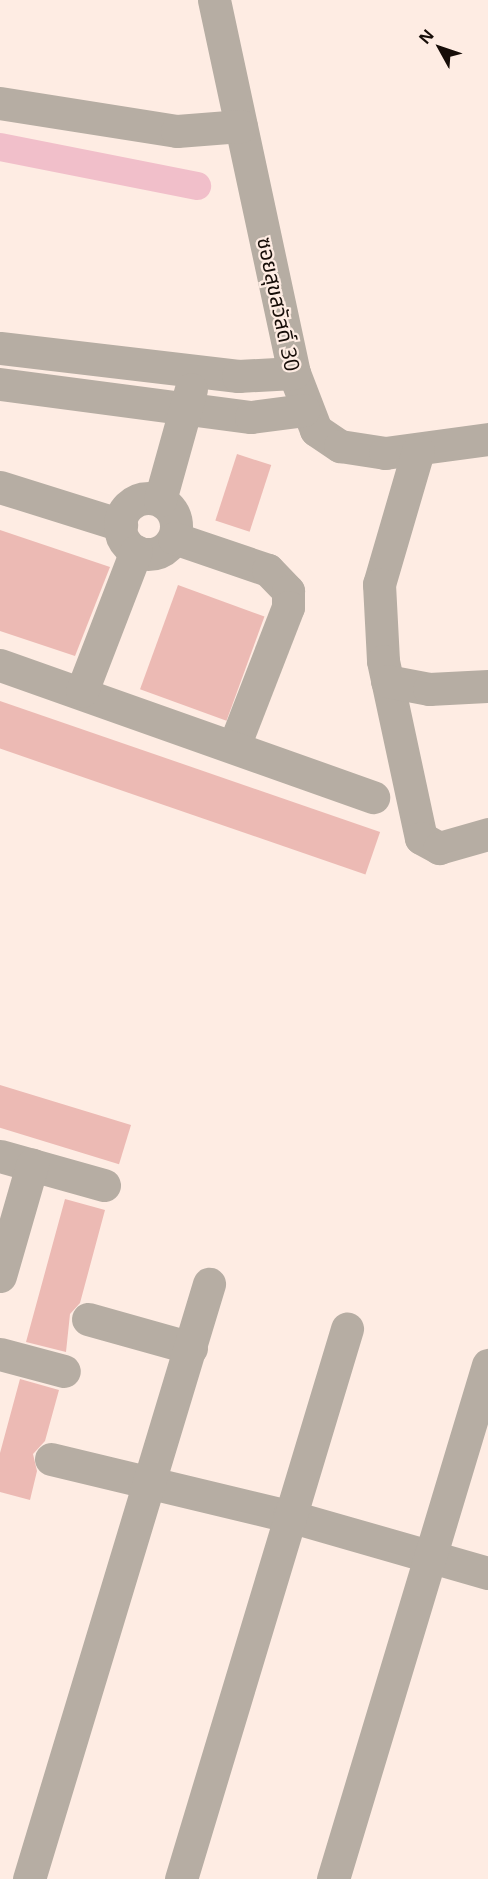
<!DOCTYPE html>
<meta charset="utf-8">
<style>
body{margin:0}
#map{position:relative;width:488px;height:1879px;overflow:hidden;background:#feece3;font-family:"Open Sans","Noto Sans Thai",sans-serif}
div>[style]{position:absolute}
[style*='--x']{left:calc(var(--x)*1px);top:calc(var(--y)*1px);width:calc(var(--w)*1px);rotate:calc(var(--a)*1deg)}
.canal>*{height:28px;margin:-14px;padding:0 14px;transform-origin:14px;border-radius:14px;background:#f1bfca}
.building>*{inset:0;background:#ecbab4;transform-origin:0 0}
.minor>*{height:33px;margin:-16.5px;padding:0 16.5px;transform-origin:16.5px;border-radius:16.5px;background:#b6ada3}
.minor>.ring{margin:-16.5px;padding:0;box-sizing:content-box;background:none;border:33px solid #b6ada3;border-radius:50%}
span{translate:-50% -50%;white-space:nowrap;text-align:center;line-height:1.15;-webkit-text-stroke:4.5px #feece3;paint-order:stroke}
.street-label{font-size:21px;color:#160d08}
.north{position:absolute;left:410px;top:18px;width:60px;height:60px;-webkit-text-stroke:4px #feece3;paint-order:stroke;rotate:310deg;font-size:16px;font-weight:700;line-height:24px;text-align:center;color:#160d08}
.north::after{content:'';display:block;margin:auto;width:21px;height:27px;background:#160d08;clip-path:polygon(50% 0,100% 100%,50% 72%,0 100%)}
</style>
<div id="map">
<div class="canal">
<div style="--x:0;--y:147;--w:201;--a:11.2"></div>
</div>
<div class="building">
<div style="left:237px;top:454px;width:36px;height:70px;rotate:18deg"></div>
<div style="clip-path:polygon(0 530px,110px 567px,75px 656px,0 631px)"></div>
<div style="left:178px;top:585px;width:92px;height:111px;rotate:20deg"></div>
<div style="left:0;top:701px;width:402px;height:45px;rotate:19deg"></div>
<div style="left:0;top:1085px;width:137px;height:41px;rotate:17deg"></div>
<div style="clip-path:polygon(65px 1199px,105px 1210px,80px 1303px,70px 1314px,66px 1352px,26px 1342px)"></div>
<div style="clip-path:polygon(20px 1379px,59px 1390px,45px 1441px,33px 1454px,37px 1471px,30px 1500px,0 1492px,0 1453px)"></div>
</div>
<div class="minor">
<div style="--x:214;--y:0;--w:381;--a:77.9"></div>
<div style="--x:294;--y:373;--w:61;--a:68.9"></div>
<div style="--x:316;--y:430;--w:29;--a:34"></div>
<div style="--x:340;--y:446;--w:46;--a:8.8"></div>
<div style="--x:385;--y:453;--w:104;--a:-7.7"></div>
<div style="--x:0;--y:103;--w:179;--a:9"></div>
<div style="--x:177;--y:131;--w:64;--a:-4.5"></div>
<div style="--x:0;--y:348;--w:240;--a:6.7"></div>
<div style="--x:238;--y:376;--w:56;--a:-3.1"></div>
<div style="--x:0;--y:384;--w:253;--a:7.5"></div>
<div style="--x:251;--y:417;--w:53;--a:-7.5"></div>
<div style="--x:418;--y:451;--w:139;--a:106.3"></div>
<div style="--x:379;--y:584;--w:77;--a:87"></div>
<div style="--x:383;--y:661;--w:181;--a:77.9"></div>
<div style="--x:421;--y:838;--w:21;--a:29"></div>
<div style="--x:439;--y:848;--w:51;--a:-15.9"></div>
<div style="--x:0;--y:487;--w:127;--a:17.4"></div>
<div class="ring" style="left:120px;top:498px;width:23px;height:23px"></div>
<div style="--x:160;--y:500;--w:115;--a:-74.4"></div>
<div style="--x:174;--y:538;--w:99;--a:18.8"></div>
<div style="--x:268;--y:570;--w:29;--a:46"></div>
<div style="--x:288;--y:591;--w:16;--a:90"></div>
<div style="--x:288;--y:607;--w:149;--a:111.2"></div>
<div style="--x:0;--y:665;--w:396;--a:19.5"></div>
<div style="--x:387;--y:681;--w:43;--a:10.8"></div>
<div style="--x:429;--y:689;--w:59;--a:-2.9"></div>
<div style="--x:82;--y:691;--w:150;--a:-68.9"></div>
<div style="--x:0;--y:1156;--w:108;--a:15.6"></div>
<div style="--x:0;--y:1276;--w:116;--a:-73.9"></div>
<div style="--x:88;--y:1319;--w:107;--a:15.7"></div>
<div style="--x:0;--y:1354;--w:66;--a:14.9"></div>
<div style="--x:51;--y:1459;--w:245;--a:13.5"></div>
<div style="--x:289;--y:1516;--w:207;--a:16"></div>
<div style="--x:29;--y:1879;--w:622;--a:-73.17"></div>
<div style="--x:181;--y:1879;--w:575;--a:-73.21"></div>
<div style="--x:333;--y:1879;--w:537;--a:-73.22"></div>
</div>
<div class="street-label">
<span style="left:279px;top:304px;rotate:78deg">ซอยสุขสวัสดิ์ 30</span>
</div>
<div class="north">N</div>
</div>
